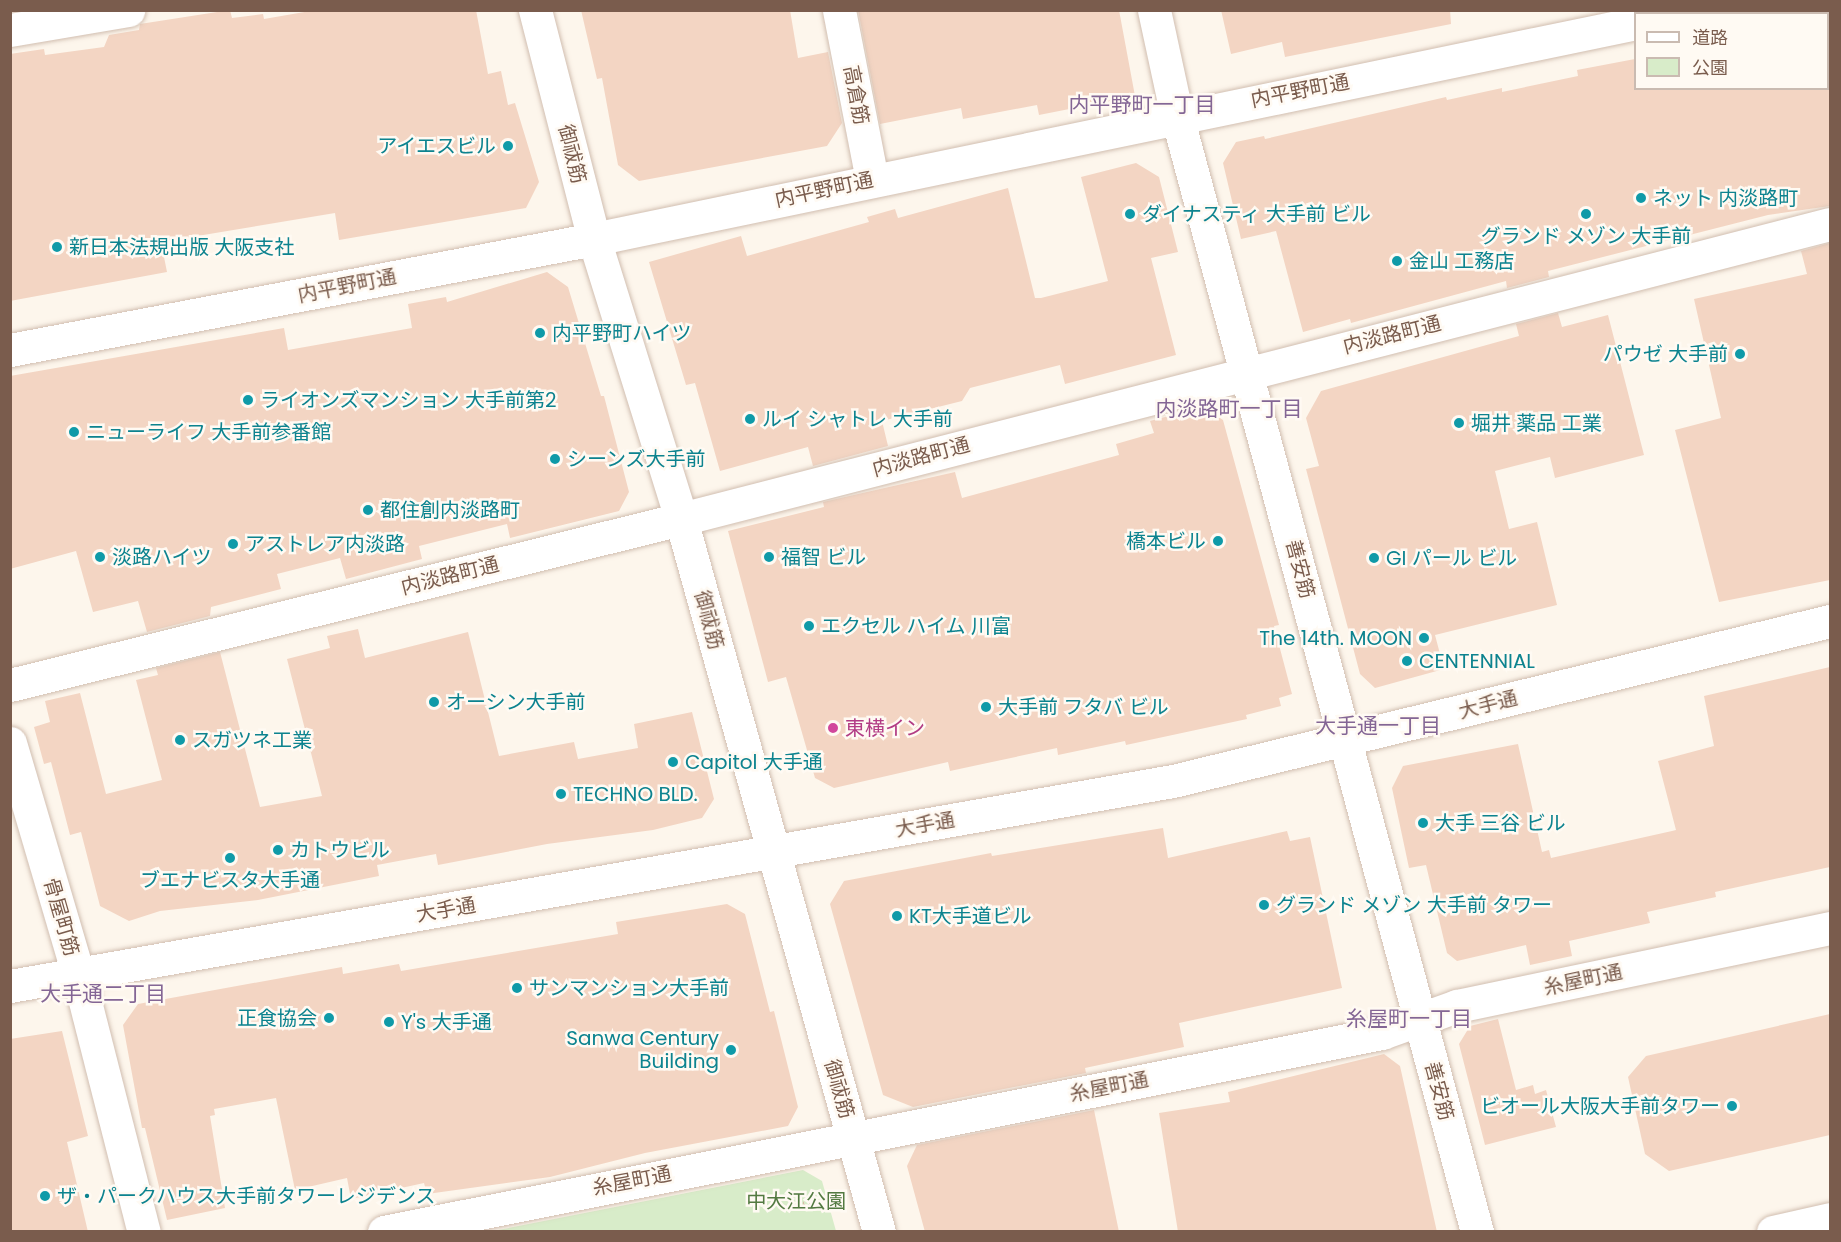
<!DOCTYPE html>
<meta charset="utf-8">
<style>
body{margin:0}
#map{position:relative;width:1841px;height:1242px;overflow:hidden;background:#fdf6ec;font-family:Poppins,"Noto Sans JP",sans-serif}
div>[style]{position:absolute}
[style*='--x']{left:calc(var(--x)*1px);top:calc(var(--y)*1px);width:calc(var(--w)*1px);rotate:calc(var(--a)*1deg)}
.green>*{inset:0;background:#d8ecc9}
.building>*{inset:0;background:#f3d5c3}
.path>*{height:4px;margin-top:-2px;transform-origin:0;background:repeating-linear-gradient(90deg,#d9b8a5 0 1.5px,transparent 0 6px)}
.roads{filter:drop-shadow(0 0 2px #d1beb0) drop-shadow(0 0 2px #d1beb0)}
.minor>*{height:33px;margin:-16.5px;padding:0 16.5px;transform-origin:16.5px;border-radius:16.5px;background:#fff}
.tertiary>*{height:33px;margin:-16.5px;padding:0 16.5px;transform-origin:16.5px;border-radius:16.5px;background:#fff}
.dots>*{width:16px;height:16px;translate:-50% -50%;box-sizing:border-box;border:3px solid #fffaf3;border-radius:50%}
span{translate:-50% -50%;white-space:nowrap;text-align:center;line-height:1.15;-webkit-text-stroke:5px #fffaf3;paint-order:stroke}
.street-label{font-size:20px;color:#7a5c4d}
.culture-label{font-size:20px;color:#0d838f}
.right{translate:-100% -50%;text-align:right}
.left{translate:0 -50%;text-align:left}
.hotel-label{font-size:20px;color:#b23c85}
.park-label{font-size:20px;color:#537a41}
.neighbourhood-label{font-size:21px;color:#846695}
.frame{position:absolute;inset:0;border:12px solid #7a5c4d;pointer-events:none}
.legend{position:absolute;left:1634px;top:12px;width:195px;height:78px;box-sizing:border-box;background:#fffaf3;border:2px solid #cabbb1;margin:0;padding:8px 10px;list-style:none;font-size:18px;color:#7a5c4d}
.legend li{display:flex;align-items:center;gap:12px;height:30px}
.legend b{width:30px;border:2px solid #cabbb1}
</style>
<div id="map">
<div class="green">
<div style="clip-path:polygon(803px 1170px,822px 1181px,836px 1231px,493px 1231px)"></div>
</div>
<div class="building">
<div style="clip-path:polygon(230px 10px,232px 18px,263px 14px,264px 19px,316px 10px,476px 10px,488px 74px,501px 71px,508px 105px,515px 103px,539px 182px,526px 208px,339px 240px,335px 213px,161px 242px,167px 272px,10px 301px,10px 54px,44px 49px,45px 55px,104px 47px,109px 35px,139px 30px,140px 24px)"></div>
<div style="clip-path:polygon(581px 10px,790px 10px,798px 58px,828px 52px,842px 123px,827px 146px,639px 181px,618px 165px,602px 78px,597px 79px)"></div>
<div style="clip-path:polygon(858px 10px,1119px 10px,1135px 96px,1039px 115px,1037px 105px,963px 119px,961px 108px,880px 124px)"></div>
<div style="clip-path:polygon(1221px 10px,1450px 10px,1451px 24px,1285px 57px,1282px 42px,1231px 54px)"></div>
<div style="clip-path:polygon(1635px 59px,1635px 88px,1830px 88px,1830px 206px,1768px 215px,1548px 271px,1549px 277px,1507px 288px,1506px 281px,1351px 323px,1350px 319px,1303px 332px,1276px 231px,1241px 239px,1223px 163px,1236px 142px,1264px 136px,1265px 139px,1446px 97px,1447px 100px,1502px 88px,1502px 92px,1578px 76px,1577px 70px)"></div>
<div style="clip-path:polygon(1136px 163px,1159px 177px,1178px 252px,1151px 258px,1176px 355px,1065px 384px,1060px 365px,970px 388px,962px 401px,882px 421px,888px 446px,813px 466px,808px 447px,720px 471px,695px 383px,686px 385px,649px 262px,741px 236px,747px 256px,869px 222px,867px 217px,895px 209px,898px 218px,1008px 188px,1035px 298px,1041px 298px,1108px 281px,1081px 177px)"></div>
<div style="clip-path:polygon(1830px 243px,1830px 580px,1719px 602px,1675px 430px,1721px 418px,1694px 299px,1807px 274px,1801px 251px)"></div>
<div style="clip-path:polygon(547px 272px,568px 287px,601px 396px,604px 396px,629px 492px,619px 511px,510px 538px,507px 524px,419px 546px,422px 559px,346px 579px,340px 558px,277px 574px,281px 589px,211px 607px,210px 616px,147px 632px,138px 601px,93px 612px,76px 551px,10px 569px,10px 376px,284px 328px,288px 350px,412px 328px,408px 304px,446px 297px,447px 302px)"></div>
<div style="clip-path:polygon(1558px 313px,1562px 327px,1608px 315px,1644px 455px,1555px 478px,1550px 457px,1495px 471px,1509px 529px,1537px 522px,1557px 605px,1435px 635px,1444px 669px,1375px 688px,1360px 674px,1306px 469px,1319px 466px,1306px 418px,1321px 391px,1519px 336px,1516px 324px)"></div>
<div style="clip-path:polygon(1203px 407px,1223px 420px,1279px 625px,1274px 626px,1292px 694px,1279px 698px,1281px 706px,1246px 715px,1247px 719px,1126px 745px,1125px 741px,1058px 755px,1057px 748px,950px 771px,948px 762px,834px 788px,815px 778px,786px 677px,768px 682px,728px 531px,824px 507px,823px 502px,955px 472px,962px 498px,1119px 455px,1116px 444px,1154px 433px,1150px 421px)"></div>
<div style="clip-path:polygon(358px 629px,365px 658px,468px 632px,499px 756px,574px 742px,578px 759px,638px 748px,634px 724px,692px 712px,714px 799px,702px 818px,653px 830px,547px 844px,438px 865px,436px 854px,377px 865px,379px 876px,258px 900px,160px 911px,129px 921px,100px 906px,81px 832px,70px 835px,51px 762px,44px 764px,34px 727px,50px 722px,45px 701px,80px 693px,106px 794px,162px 780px,136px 680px,158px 675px,156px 668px,220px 652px,260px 807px,322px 796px,287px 659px,330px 648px,327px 636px)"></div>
<div style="clip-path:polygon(1830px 667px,1830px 867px,1715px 892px,1716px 897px,1647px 912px,1650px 923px,1569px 941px,1572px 956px,1530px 965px,1526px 945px,1457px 961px,1447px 953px,1426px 865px,1409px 868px,1392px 788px,1403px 766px,1518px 744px,1542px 852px,1549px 850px,1551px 858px,1672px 831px,1676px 830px,1658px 761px,1714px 746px,1704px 696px)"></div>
<div style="clip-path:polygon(1163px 828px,1168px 858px,1287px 831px,1290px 841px,1310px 837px,1342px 988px,1179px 1023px,1184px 1047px,1085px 1068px,1086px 1073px,913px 1107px,883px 1095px,830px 904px,844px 881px,991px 853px,992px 856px)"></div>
<div style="clip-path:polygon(727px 904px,745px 914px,770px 1012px,774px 1011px,798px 1107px,788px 1126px,645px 1153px,550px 1177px,427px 1194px,424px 1183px,351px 1199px,347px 1178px,295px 1190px,276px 1098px,214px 1109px,215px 1115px,210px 1116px,225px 1208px,167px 1220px,145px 1128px,142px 1128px,123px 1025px,138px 1004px,342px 967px,343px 974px,399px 964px,401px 971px,618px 934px,616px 922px)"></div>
<div style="clip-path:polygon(1830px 1014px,1830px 1135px,1669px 1171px,1645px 1154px,1628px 1077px,1646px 1056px)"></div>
<div style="clip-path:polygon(1498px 1019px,1516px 1090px,1533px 1085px,1535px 1094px,1546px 1090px,1556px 1127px,1485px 1145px,1459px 1044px,1470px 1026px)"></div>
<div style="clip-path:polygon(62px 1031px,88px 1136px,67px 1142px,88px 1232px,10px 1232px,10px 1039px)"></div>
<div style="clip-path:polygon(1384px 1054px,1400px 1066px,1437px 1232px,1178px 1232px,1159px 1113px,1230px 1102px,1228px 1092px)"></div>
<div style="clip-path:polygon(1094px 1110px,1119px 1232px,925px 1232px,907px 1166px,917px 1145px)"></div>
</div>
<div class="path">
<div style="--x:803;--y:1204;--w:31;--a:-15"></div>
</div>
<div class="roads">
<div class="minor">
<div style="--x:839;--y:10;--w:173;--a:79"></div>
<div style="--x:1154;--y:10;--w:108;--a:77.8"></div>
<div style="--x:1177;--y:116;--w:1156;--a:74.95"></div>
<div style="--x:1681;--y:14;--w:16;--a:-15"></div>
<div style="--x:10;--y:30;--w:120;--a:-9.6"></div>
<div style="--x:10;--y:350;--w:594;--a:-10.76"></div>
<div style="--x:594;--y:239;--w:1064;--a:-11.71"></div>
<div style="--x:10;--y:685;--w:691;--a:-13.9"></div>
<div style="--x:681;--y:519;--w:1186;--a:-14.4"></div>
<div style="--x:384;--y:1232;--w:1018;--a:-11.28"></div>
<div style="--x:1382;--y:1033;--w:80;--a:-19.8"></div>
<div style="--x:1457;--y:1006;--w:381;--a:-11.8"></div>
</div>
<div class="tertiary">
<div style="--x:535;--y:10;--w:236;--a:75.6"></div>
<div style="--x:594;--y:239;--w:293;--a:72.7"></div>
<div style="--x:681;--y:519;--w:740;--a:74.48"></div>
<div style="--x:10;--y:743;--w:241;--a:73.6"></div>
<div style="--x:78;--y:974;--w:266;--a:75.7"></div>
<div style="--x:10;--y:986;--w:1181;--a:-10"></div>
<div style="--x:1173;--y:781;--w:676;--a:-13.69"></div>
<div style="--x:1773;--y:1232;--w:58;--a:-12.8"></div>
</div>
</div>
<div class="dots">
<div style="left:508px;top:146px;background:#0f9aa8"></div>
<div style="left:1641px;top:198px;background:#0f9aa8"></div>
<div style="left:1130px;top:214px;background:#0f9aa8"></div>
<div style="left:1586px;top:214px;background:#0f9aa8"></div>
<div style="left:57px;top:247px;background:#0f9aa8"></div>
<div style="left:1397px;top:261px;background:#0f9aa8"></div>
<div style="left:540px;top:333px;background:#0f9aa8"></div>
<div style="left:1740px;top:354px;background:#0f9aa8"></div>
<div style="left:248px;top:400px;background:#0f9aa8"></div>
<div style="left:750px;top:419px;background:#0f9aa8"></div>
<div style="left:1459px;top:423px;background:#0f9aa8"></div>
<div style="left:74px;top:432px;background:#0f9aa8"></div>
<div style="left:555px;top:459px;background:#0f9aa8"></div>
<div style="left:368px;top:510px;background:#0f9aa8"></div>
<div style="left:1218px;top:541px;background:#0f9aa8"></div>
<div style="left:233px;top:544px;background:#0f9aa8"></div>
<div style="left:100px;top:557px;background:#0f9aa8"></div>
<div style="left:769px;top:557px;background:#0f9aa8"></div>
<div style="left:1374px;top:558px;background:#0f9aa8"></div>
<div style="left:809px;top:626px;background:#0f9aa8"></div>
<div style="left:1424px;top:638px;background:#0f9aa8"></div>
<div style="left:1407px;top:661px;background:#0f9aa8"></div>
<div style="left:434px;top:702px;background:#0f9aa8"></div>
<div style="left:986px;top:707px;background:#0f9aa8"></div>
<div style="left:833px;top:728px;background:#d1479c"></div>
<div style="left:180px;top:740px;background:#0f9aa8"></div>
<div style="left:673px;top:762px;background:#0f9aa8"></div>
<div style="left:561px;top:794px;background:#0f9aa8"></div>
<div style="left:1423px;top:823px;background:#0f9aa8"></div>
<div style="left:278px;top:850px;background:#0f9aa8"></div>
<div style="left:230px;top:858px;background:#0f9aa8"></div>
<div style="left:1264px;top:905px;background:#0f9aa8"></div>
<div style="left:897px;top:916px;background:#0f9aa8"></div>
<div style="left:517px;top:988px;background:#0f9aa8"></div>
<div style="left:329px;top:1018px;background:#0f9aa8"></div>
<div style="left:389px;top:1022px;background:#0f9aa8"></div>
<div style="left:731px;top:1050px;background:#0f9aa8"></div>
<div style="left:1732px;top:1106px;background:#0f9aa8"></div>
<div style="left:45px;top:1196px;background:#0f9aa8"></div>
</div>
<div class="street-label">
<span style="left:1300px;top:91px;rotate:-11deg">内平野町通</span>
<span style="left:856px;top:95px;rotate:79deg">高倉筋</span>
<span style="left:572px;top:154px;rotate:76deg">御祓筋</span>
<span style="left:824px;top:190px;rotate:-12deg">内平野町通</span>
<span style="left:347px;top:286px;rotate:-11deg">内平野町通</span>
<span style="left:1392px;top:335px;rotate:-14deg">内淡路町通</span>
<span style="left:921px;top:457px;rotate:-15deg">内淡路町通</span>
<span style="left:1300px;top:569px;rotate:75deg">善安筋</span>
<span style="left:450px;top:576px;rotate:-14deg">内淡路町通</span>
<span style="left:709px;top:620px;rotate:75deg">御祓筋</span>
<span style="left:1488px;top:705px;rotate:-14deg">大手通</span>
<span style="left:925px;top:825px;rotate:-10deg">大手通</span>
<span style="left:446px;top:910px;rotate:-10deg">大手通</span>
<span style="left:61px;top:917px;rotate:74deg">骨屋町筋</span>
<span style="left:1583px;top:980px;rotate:-12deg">糸屋町通</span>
<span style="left:1109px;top:1087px;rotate:-11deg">糸屋町通</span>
<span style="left:839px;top:1089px;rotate:74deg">御祓筋</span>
<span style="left:1439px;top:1091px;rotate:75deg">善安筋</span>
<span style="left:632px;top:1181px;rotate:-11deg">糸屋町通</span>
</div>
<div class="culture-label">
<span class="right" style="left:496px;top:146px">アイエスビル</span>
<span class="left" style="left:1653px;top:198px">ネット 内淡路町</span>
<span class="left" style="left:1142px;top:214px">ダイナスティ 大手前 ビル</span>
<span style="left:1586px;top:236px">グランド メゾン 大手前</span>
<span class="left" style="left:69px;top:247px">新日本法規出版 大阪支社</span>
<span class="left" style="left:1409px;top:261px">金山 工務店</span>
<span class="left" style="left:552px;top:333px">内平野町ハイツ</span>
<span class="right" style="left:1728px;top:354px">パウゼ 大手前</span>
<span class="left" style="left:260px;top:400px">ライオンズマンション 大手前第2</span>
<span class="left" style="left:762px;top:419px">ルイ シャトレ 大手前</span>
<span class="left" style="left:1471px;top:423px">堀井 薬品 工業</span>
<span class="left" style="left:86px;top:432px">ニューライフ 大手前参番館</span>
<span class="left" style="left:567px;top:459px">シーンズ大手前</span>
<span class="left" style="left:380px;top:510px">都住創内淡路町</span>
<span class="right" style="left:1206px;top:541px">橋本ビル</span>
<span class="left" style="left:245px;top:544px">アストレア内淡路</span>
<span class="left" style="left:112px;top:557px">淡路ハイツ</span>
<span class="left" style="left:781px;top:557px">福智 ビル</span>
<span class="left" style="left:1386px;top:558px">GI パール ビル</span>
<span class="left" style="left:821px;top:626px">エクセル ハイム 川富</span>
<span class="right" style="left:1412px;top:638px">The 14th. MOON</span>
<span class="left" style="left:1419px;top:661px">CENTENNIAL</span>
<span class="left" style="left:446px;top:702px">オーシン大手前</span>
<span class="left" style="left:998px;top:707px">大手前 フタバ ビル</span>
<span class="left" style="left:192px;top:740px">スガツネ工業</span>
<span class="left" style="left:685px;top:762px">Capitol 大手通</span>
<span class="left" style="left:573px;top:794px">TECHNO BLD.</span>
<span class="left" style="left:1435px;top:823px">大手 三谷 ビル</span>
<span class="left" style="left:290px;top:850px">カトウビル</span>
<span style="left:230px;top:880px">ブエナビスタ大手通</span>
<span class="left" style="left:1276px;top:905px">グランド メゾン 大手前 タワー</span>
<span class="left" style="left:909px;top:916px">KT大手道ビル</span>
<span class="left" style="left:529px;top:988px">サンマンション大手前</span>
<span class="right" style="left:317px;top:1018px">正食協会</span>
<span class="left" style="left:401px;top:1022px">Y's 大手通</span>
<span class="right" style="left:719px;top:1050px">Sanwa Century<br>Building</span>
<span class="right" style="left:1720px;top:1106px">ビオール大阪大手前タワー</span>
<span class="left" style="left:57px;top:1196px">ザ・パークハウス大手前タワーレジデンス</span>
</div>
<div class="hotel-label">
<span class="left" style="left:845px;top:728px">東横イン</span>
</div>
<div class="park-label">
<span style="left:796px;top:1201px">中大江公園</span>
</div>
<div class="neighbourhood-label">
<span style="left:1142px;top:105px">内平野町一丁目</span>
<span style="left:1229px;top:409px">内淡路町一丁目</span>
<span style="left:1378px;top:726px">大手通一丁目</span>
<span style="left:103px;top:994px">大手通二丁目</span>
<span style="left:1409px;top:1019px">糸屋町一丁目</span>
</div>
<div class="frame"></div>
<ul class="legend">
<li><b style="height:8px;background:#fff"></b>道路</li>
<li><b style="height:16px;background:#d8ecc9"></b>公園</li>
</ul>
</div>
